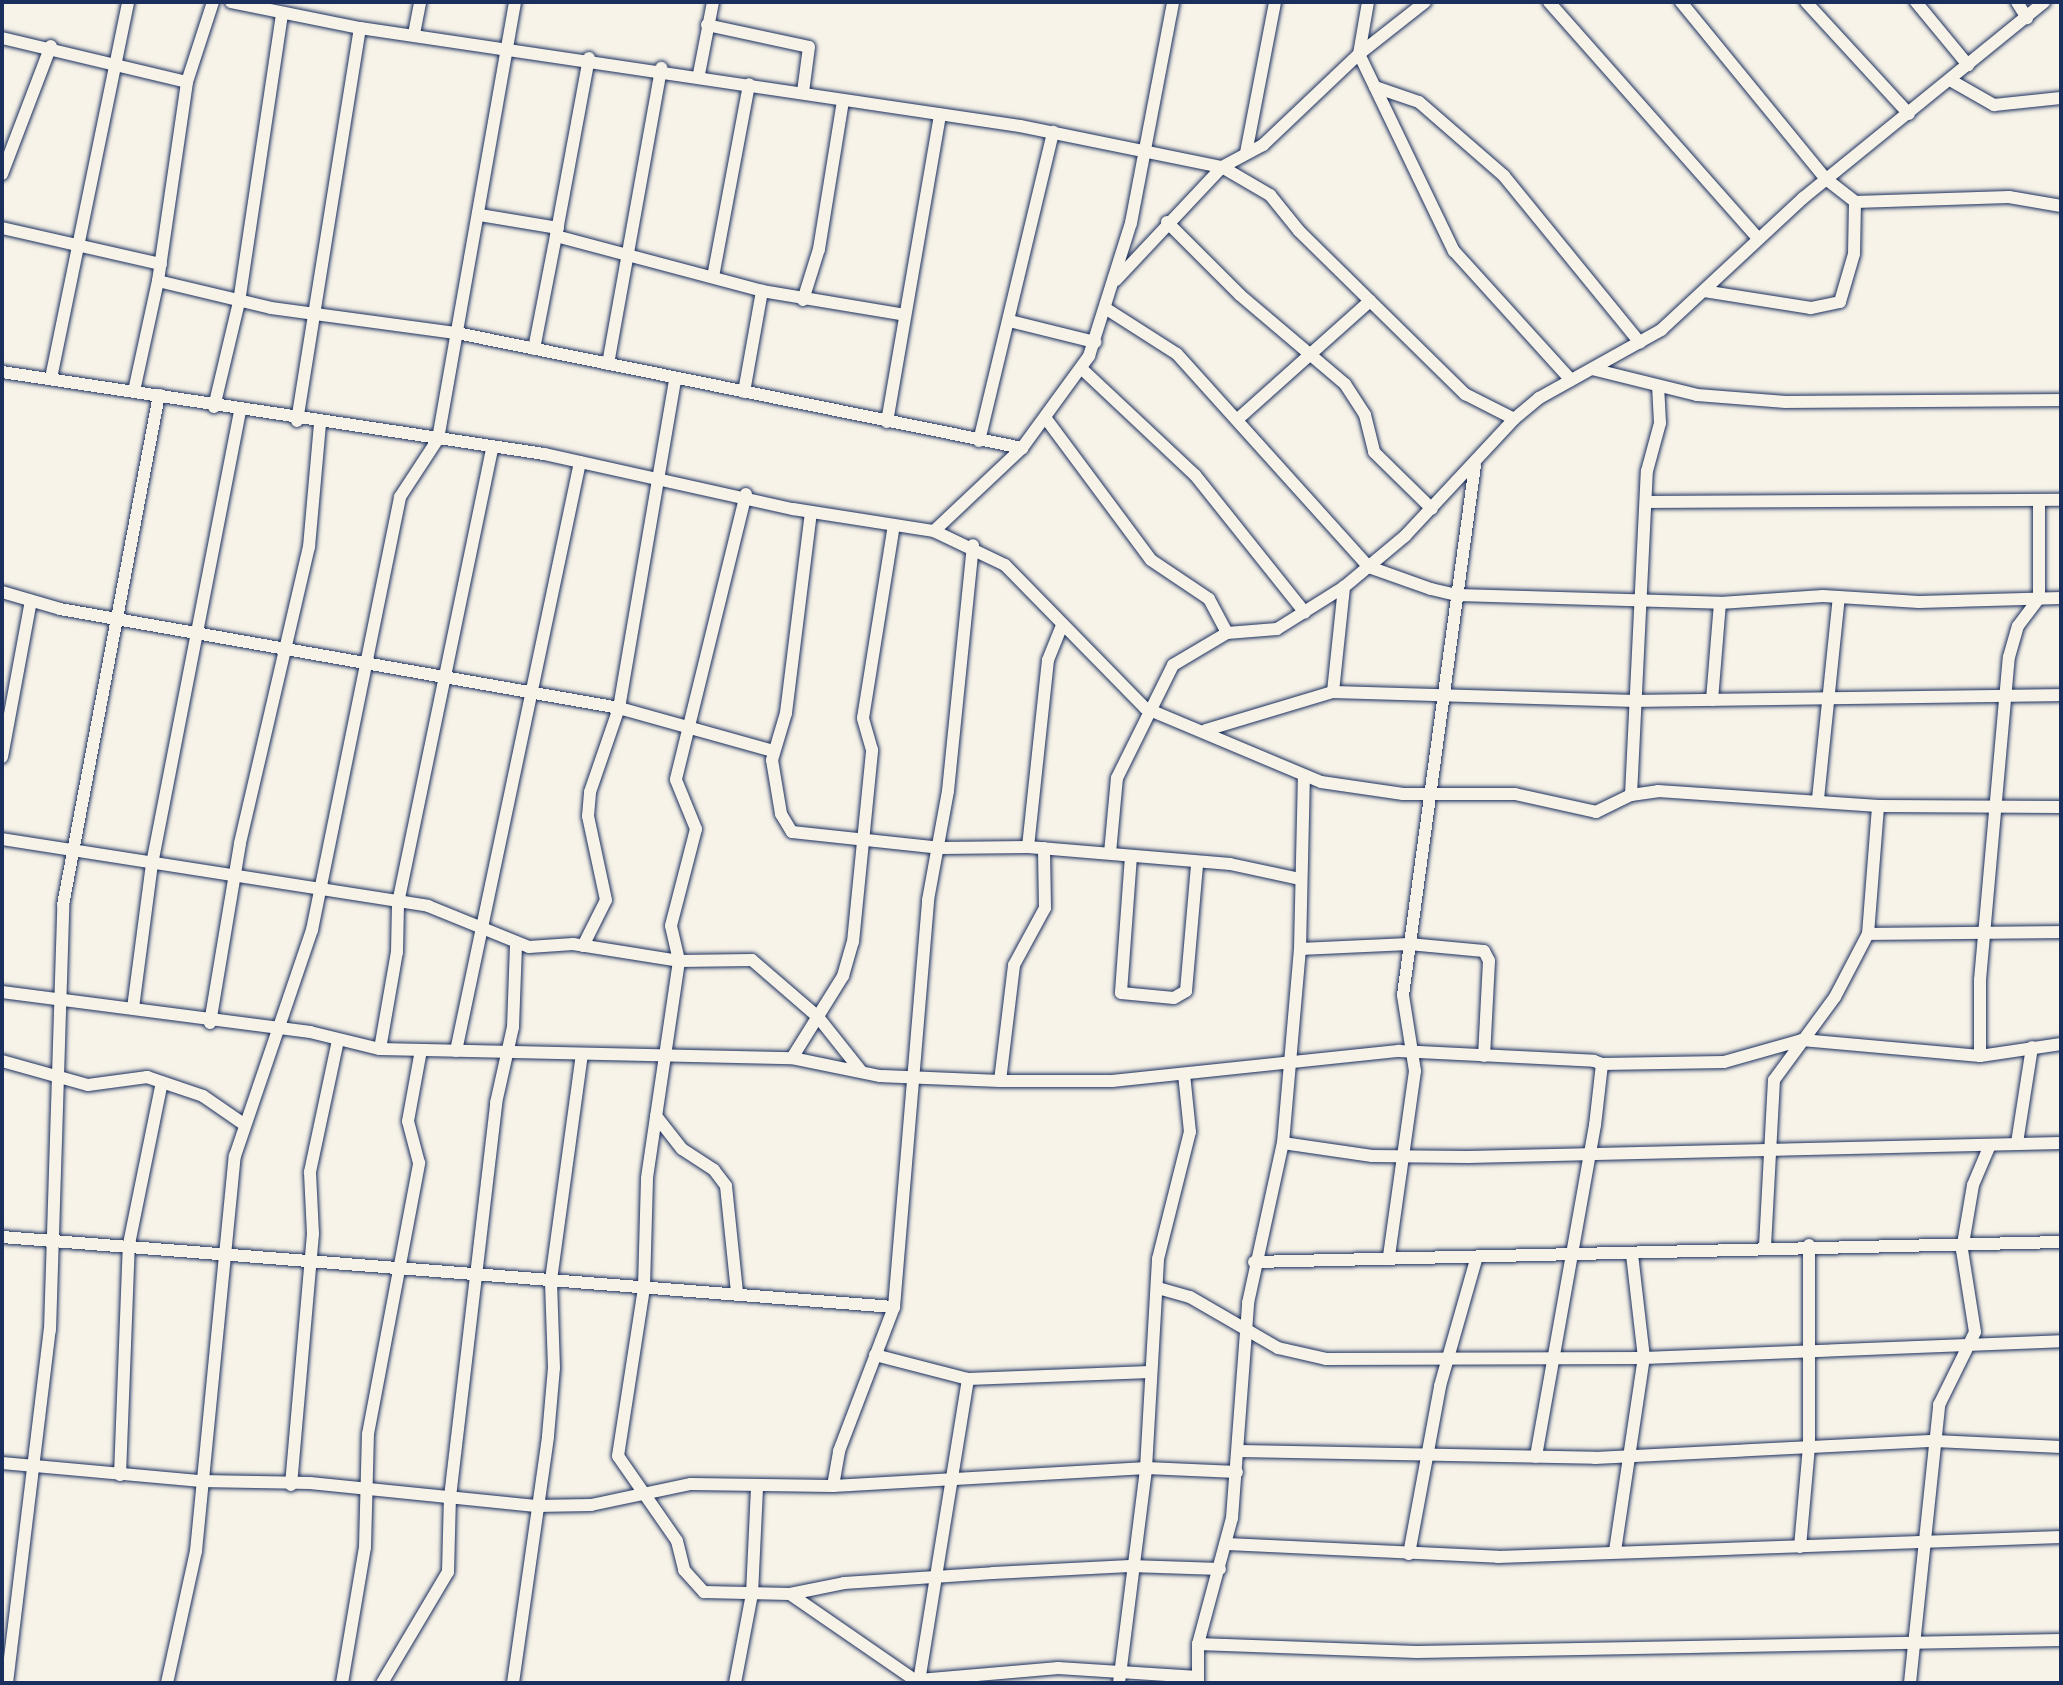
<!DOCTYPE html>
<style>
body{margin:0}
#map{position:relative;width:2063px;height:1685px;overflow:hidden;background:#f7f3e8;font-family:"Shantell Sans",sans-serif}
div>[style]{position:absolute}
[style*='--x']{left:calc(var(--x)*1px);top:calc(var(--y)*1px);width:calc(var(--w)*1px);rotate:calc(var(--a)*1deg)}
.roads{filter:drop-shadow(0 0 2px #1b2f5e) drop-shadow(0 0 2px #1b2f5e)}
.minor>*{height:12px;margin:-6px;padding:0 6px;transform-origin:6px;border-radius:6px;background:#f7f3e8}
span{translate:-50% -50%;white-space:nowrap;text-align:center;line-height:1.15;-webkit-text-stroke:8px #f7f3e8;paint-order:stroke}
.frame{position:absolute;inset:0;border:4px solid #1b2f5e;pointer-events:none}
</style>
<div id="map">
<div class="roads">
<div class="minor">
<div style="--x:231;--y:2;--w:132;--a:11.4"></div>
<div style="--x:360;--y:28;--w:667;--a:8.45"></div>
<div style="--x:1020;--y:126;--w:206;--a:11.5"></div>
<div style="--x:1222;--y:167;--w:56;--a:30.3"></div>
<div style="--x:1270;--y:195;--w:46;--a:51.1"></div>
<div style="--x:1299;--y:231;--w:233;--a:44.5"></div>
<div style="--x:1465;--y:394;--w:55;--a:27"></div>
<div style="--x:1368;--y:2;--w:53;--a:99.8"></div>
<div style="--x:1359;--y:54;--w:219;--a:64.3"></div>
<div style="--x:1454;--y:251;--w:174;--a:47.8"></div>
<div style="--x:1549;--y:2;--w:315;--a:48.5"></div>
<div style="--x:1681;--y:2;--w:229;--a:50.7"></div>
<div style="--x:1826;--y:179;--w:37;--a:38"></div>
<div style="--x:1855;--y:202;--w:52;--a:91.1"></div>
<div style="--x:1854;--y:254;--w:50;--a:106.3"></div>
<div style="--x:1840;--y:302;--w:30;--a:168"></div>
<div style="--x:1811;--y:308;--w:108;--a:-171"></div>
<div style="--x:1806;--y:2;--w:152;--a:47.4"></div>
<div style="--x:1916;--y:2;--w:82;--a:50.5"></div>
<div style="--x:2017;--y:2;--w:19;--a:58"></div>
<div style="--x:707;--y:25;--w:104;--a:12.2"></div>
<div style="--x:809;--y:47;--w:45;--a:97.6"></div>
<div style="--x:414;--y:34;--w:33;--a:-79"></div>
<div style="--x:2;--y:38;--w:190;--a:13.4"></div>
<div style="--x:589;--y:58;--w:181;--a:100.5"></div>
<div style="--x:556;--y:236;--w:213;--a:14.9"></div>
<div style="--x:762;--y:291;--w:145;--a:9.5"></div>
<div style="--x:699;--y:74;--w:73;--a:-79"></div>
<div style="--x:1950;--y:80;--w:51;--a:29.6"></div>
<div style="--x:1994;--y:105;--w:67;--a:-6"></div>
<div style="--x:1375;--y:87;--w:46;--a:18.8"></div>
<div style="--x:1419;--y:102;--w:113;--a:41"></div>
<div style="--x:1504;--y:176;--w:215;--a:50.8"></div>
<div style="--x:1246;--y:153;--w:154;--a:-79.1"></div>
<div style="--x:2;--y:174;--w:137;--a:-69.1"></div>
<div style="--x:1855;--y:202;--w:154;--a:-1.9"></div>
<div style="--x:2009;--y:197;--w:53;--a:9.8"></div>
<div style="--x:480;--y:215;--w:79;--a:9.5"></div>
<div style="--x:1167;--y:222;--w:103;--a:45"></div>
<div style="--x:1240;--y:295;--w:138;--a:40.3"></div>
<div style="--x:1345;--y:384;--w:37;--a:57"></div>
<div style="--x:1365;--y:415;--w:38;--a:76"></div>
<div style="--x:1374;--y:452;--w:81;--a:44.5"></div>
<div style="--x:2;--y:228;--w:163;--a:12.8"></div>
<div style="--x:713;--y:277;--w:196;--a:-79.4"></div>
<div style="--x:1116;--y:280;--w:155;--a:-46.8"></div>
<div style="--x:1222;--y:167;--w:47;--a:-28.2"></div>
<div style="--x:1263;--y:145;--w:132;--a:-43.5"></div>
<div style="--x:1359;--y:54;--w:84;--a:-38.2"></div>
<div style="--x:158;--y:281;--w:116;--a:13.4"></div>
<div style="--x:271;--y:308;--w:188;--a:7.7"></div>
<div style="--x:457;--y:333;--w:577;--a:11.5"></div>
<div style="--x:803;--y:300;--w:53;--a:-72.6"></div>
<div style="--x:819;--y:249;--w:150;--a:-80.8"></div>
<div style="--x:1105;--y:308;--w:85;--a:32.6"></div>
<div style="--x:1177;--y:354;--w:287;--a:48"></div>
<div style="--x:1369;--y:567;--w:66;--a:19.5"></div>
<div style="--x:1431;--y:589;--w:28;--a:13"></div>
<div style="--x:1458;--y:595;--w:262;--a:1.7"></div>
<div style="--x:1720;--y:603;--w:103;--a:-3.9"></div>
<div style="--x:1823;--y:596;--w:96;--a:3.6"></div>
<div style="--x:1919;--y:602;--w:142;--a:-1.6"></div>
<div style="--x:1010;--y:321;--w:88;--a:13.9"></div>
<div style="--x:534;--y:349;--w:115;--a:-79"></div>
<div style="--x:608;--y:364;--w:301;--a:-79.8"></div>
<div style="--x:1082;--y:369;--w:155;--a:43.2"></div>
<div style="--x:1195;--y:475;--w:176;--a:51.4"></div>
<div style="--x:1592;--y:369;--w:108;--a:13.9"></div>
<div style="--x:1697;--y:395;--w:89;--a:4.5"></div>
<div style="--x:1786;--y:402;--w:275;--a:-0.4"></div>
<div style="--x:2;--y:372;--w:548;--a:8.6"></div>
<div style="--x:544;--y:454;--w:255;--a:12.5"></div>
<div style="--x:793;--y:509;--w:143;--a:8.9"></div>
<div style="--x:934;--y:531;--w:79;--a:25.6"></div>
<div style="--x:1005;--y:565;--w:200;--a:45.6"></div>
<div style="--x:1145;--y:708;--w:191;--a:22.8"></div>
<div style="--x:1321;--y:782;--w:83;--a:8.3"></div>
<div style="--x:1403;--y:794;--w:112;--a:0"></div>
<div style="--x:1515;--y:794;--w:83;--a:12.5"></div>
<div style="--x:1596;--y:812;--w:39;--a:-26"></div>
<div style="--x:1631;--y:795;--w:27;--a:-8"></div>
<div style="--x:1658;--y:791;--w:221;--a:3.9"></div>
<div style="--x:1878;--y:806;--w:183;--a:0.3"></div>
<div style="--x:51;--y:378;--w:384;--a:-78.4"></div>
<div style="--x:134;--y:391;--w:113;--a:-77.7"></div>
<div style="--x:158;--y:281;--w:201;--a:-81.7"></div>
<div style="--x:187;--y:82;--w:84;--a:-72"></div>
<div style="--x:744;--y:392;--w:103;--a:-79.9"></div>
<div style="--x:214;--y:407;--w:108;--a:-76.6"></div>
<div style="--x:239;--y:302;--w:291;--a:-81.5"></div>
<div style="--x:1239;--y:418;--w:176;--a:-41.8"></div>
<div style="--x:1047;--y:420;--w:174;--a:53.4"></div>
<div style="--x:1151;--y:560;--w:70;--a:33.9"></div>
<div style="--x:1209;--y:599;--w:38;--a:62"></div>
<div style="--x:297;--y:421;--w:398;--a:-80.9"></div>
<div style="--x:887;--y:422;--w:312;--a:-80.2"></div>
<div style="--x:979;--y:441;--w:318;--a:-76.5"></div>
<div style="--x:746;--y:494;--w:294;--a:103.8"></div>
<div style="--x:676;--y:780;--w:53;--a:67.8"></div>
<div style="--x:696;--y:829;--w:100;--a:104.5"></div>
<div style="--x:671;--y:926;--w:36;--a:77"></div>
<div style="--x:679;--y:961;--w:220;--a:98.4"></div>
<div style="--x:647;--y:1179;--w:109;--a:91.6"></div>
<div style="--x:644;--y:1288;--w:170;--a:98.8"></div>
<div style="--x:618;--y:1456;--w:103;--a:55.2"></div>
<div style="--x:677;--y:1541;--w:30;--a:76"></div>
<div style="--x:684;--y:1570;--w:30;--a:48"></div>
<div style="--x:704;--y:1592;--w:86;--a:1.3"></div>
<div style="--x:790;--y:1594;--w:157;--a:34.6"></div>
<div style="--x:1647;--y:502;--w:414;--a:-0.3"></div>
<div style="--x:811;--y:512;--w:203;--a:97.1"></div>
<div style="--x:786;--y:713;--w:49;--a:106.6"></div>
<div style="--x:772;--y:760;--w:55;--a:80.5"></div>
<div style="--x:781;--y:814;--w:21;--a:59"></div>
<div style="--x:792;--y:832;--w:150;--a:6.1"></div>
<div style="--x:941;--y:848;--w:87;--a:-0.7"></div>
<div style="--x:1028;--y:847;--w:203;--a:4.8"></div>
<div style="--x:1230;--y:864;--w:72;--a:12.1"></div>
<div style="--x:934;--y:531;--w:121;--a:-43.3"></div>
<div style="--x:1022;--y:448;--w:114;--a:-53.9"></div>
<div style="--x:1089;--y:356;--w:139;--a:-72.5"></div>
<div style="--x:1131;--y:223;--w:225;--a:-79.2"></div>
<div style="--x:2;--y:592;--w:60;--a:16.3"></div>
<div style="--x:60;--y:609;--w:568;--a:10.04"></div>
<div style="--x:619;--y:708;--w:160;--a:15.6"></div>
<div style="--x:1333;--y:692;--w:106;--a:-84"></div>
<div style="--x:1712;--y:700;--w:97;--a:-85.3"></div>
<div style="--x:1206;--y:730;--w:133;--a:-16.7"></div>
<div style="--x:1333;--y:692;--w:303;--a:1.7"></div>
<div style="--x:1636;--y:701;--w:425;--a:-0.8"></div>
<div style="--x:2;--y:757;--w:159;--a:-79.5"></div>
<div style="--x:1631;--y:795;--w:324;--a:-87.2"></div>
<div style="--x:1647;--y:471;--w:50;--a:-74.8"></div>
<div style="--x:1660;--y:423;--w:37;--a:-93"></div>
<div style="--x:1818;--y:799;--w:203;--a:-84.1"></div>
<div style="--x:2;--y:839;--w:431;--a:8.9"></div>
<div style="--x:428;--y:906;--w:109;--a:22.1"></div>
<div style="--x:529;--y:947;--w:44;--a:-3.9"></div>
<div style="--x:573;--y:944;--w:107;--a:9.1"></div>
<div style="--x:679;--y:961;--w:73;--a:-0.8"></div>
<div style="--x:752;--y:960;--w:87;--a:40.8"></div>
<div style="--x:818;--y:1017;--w:69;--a:51.5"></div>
<div style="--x:1028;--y:847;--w:188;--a:-83.9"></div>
<div style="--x:1048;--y:660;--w:38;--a:-68"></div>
<div style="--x:1110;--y:853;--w:75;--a:-84.7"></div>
<div style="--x:1117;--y:778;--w:126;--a:-63.6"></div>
<div style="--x:1173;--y:665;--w:63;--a:-30.7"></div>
<div style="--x:1227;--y:633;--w:50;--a:-4.6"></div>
<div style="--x:1277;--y:629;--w:79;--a:-32.1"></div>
<div style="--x:1344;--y:587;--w:80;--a:-39.9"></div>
<div style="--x:1405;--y:536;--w:160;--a:-47"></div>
<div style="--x:1514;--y:419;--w:33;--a:-40"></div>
<div style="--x:1539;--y:398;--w:140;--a:-29.1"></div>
<div style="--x:1661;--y:330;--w:194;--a:-42.9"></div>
<div style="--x:1803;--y:198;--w:311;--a:-39.1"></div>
<div style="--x:1131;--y:856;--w:137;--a:94.2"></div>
<div style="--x:1121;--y:993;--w:53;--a:5.4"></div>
<div style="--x:1174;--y:998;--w:14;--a:-30"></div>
<div style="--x:1186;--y:991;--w:127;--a:-85"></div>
<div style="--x:1868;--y:934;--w:193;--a:-0.6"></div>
<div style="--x:583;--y:946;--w:51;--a:-63.4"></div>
<div style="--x:606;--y:900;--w:86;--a:-102.1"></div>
<div style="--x:588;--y:816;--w:24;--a:-85"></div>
<div style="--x:590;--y:792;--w:89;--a:-71"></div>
<div style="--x:619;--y:708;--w:334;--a:-80.3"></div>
<div style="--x:1300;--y:949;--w:109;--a:-2.6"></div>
<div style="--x:1409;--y:944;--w:75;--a:5.3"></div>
<div style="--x:1484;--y:951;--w:11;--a:63"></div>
<div style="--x:1489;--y:961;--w:95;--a:93"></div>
<div style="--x:2;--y:992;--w:311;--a:7.4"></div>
<div style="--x:310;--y:1032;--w:72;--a:13.7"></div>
<div style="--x:380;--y:1049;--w:412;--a:1.3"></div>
<div style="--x:792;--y:1058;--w:90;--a:11.6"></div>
<div style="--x:880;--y:1076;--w:120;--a:2.4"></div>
<div style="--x:1000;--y:1081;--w:112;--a:0"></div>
<div style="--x:1112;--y:1081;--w:289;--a:-6"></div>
<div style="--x:1399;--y:1051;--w:195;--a:2.9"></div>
<div style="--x:1594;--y:1061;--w:9;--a:21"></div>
<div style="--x:1602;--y:1064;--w:61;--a:96.5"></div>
<div style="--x:1595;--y:1125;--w:337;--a:100.1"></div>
<div style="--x:133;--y:1008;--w:145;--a:-82.5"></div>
<div style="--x:152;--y:864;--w:461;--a:-79"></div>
<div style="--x:210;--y:1023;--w:182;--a:-80.5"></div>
<div style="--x:240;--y:843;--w:304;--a:-76.9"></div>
<div style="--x:309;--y:547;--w:124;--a:-84.9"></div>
<div style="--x:380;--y:1049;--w:98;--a:-80.1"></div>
<div style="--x:397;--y:952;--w:49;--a:-88.8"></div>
<div style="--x:398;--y:903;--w:465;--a:-78.3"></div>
<div style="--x:456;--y:1051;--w:602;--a:-78.11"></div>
<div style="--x:1980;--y:1056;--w:76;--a:-90"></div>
<div style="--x:1980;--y:980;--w:324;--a:-84.9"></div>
<div style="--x:2009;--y:657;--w:32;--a:-74"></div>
<div style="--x:2018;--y:626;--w:35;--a:-53"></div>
<div style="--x:2039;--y:598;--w:97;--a:-90"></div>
<div style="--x:792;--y:1058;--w:97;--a:-58.1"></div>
<div style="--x:843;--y:976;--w:35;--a:-74"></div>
<div style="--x:853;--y:942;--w:193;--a:-84.3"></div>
<div style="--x:872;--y:750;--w:33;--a:-106"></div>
<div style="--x:863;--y:718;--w:195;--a:-80.9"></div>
<div style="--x:2;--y:1061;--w:89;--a:15.6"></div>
<div style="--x:88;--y:1085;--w:60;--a:-7.7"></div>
<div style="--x:147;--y:1077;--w:59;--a:18.7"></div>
<div style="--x:203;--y:1096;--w:51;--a:34.6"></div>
<div style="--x:1602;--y:1064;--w:122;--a:-0.9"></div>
<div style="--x:1724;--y:1062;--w:81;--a:-15.8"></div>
<div style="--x:1802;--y:1040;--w:179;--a:5.1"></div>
<div style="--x:1980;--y:1056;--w:82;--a:-8.4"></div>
<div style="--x:1000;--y:1081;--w:117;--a:-83.1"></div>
<div style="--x:1014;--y:965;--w:65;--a:-61.5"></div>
<div style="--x:1045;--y:908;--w:60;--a:-91"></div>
<div style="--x:656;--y:1116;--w:42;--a:51.8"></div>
<div style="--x:682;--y:1149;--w:38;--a:33"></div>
<div style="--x:714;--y:1170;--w:20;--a:53"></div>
<div style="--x:726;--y:1186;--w:107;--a:84.1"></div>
<div style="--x:1283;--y:1143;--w:90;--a:8.3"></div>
<div style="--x:1372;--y:1156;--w:96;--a:0.6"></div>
<div style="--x:1468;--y:1157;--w:593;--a:-1.35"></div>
<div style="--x:2017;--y:1143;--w:97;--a:-81.1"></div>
<div style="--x:2;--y:1237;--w:895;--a:4.49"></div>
<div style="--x:1765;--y:1246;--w:166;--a:-86.9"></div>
<div style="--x:1774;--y:1080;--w:103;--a:-53.7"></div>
<div style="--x:1835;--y:997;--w:71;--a:-62.4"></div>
<div style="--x:1868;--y:934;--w:128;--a:-85.5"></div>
<div style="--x:1389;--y:1256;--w:187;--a:-82"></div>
<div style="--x:1415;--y:1071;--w:77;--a:-99"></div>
<div style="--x:1403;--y:995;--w:535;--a:-82.26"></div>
<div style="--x:1254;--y:1262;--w:807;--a:-1.42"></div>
<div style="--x:1158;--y:1288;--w:33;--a:16"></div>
<div style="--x:1190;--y:1297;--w:102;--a:30.1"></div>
<div style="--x:1278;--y:1348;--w:49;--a:12.9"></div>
<div style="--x:1326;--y:1359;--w:318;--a:-0.2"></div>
<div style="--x:1644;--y:1358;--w:417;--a:-2.3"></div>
<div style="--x:875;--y:1355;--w:96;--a:14.5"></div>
<div style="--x:968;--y:1379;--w:182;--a:-2.2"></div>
<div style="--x:968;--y:1379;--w:305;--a:99.2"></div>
<div style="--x:919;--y:1680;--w:140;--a:-4.9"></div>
<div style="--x:1058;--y:1668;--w:140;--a:3.7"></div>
<div style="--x:1239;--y:1451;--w:356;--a:1.1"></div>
<div style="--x:1595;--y:1458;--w:340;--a:-2.9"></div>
<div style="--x:1935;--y:1441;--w:126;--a:2.7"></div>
<div style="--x:2;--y:1463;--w:200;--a:5.2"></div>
<div style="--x:201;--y:1481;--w:109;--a:1.1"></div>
<div style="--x:310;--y:1483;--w:227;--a:5.8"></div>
<div style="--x:536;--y:1506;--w:55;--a:-1"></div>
<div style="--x:591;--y:1505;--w:102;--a:-11.9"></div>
<div style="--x:691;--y:1484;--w:142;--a:0.8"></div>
<div style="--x:833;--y:1486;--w:314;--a:-3.3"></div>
<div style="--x:1146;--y:1468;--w:91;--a:2.5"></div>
<div style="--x:120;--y:1475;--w:231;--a:-87.8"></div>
<div style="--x:129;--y:1244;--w:165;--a:-78.5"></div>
<div style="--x:291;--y:1485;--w:252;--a:-85"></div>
<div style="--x:313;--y:1234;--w:62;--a:-92.8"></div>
<div style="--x:310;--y:1172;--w:135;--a:-78"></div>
<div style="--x:833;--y:1486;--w:36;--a:-80"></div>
<div style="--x:839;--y:1451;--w:154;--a:-69.1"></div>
<div style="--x:894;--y:1307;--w:408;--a:-85.2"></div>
<div style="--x:928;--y:900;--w:111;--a:-79.6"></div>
<div style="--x:948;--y:791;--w:247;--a:-84.2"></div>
<div style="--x:1227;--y:1544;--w:271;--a:2.7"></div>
<div style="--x:1498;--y:1557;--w:563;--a:-2.03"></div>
<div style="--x:1800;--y:1547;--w:100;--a:-84.9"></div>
<div style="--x:1809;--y:1447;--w:202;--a:-90"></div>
<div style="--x:1615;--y:1551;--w:195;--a:-81.5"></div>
<div style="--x:1644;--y:1358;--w:104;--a:-96.6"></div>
<div style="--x:1409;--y:1554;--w:171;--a:-79.5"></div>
<div style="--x:1440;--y:1386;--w:131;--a:-74.1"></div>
<div style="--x:790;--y:1594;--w:55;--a:-11.5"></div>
<div style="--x:844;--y:1583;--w:149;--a:-3.8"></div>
<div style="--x:993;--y:1573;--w:137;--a:-2.9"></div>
<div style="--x:1130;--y:1566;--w:90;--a:1.9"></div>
<div style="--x:1198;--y:1644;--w:219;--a:2.1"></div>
<div style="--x:1417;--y:1652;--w:644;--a:-1.07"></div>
<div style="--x:7;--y:1683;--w:356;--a:-83.1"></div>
<div style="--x:50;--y:1330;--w:425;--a:-88.2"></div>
<div style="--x:63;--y:905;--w:519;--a:-79.34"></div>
<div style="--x:167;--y:1683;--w:135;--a:-77.6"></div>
<div style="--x:196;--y:1551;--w:397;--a:-84.4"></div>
<div style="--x:235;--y:1156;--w:239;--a:-71.2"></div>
<div style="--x:312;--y:930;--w:442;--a:-78.5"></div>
<div style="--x:400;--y:497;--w:69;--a:-56.8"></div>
<div style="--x:438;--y:439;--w:444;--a:-80"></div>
<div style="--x:342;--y:1683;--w:138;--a:-80.4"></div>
<div style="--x:365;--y:1547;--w:113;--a:-88.5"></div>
<div style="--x:368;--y:1434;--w:276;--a:-79.3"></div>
<div style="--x:419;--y:1163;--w:43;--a:-104.7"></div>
<div style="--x:408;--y:1121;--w:72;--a:-79.6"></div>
<div style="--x:382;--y:1683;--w:129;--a:-59.3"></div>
<div style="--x:448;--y:1572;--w:75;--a:-88.5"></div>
<div style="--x:450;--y:1497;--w:397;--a:-83.3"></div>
<div style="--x:496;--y:1103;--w:78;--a:-77.4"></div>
<div style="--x:513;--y:1027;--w:83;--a:-87.9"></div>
<div style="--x:513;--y:1683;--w:249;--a:-81.9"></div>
<div style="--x:548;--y:1436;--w:68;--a:-85"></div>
<div style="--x:554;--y:1368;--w:88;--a:-92"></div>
<div style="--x:551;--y:1280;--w:228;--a:-82.2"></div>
<div style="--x:735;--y:1683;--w:91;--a:-79.2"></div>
<div style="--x:752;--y:1594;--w:108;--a:-87.3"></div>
<div style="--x:1119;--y:1683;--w:217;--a:-82.8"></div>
<div style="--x:1146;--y:1468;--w:209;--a:-86.7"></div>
<div style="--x:1158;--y:1259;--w:131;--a:-75.9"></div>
<div style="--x:1190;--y:1132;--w:58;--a:-95.9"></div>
<div style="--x:1198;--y:1683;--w:39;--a:-90"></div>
<div style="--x:1198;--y:1644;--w:131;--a:-74.9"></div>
<div style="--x:1232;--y:1518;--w:216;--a:-85.7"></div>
<div style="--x:1248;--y:1303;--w:164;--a:-77.7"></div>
<div style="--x:1283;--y:1143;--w:195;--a:-85"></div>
<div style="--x:1300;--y:949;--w:172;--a:-88.7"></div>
<div style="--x:1910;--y:1683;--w:280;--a:-84"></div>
<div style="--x:1939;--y:1405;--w:81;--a:-63.7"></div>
<div style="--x:1975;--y:1332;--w:83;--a:-99"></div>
<div style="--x:1962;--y:1250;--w:66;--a:-80.4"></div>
<div style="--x:1973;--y:1185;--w:43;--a:-67"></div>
</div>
</div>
<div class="frame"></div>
</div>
